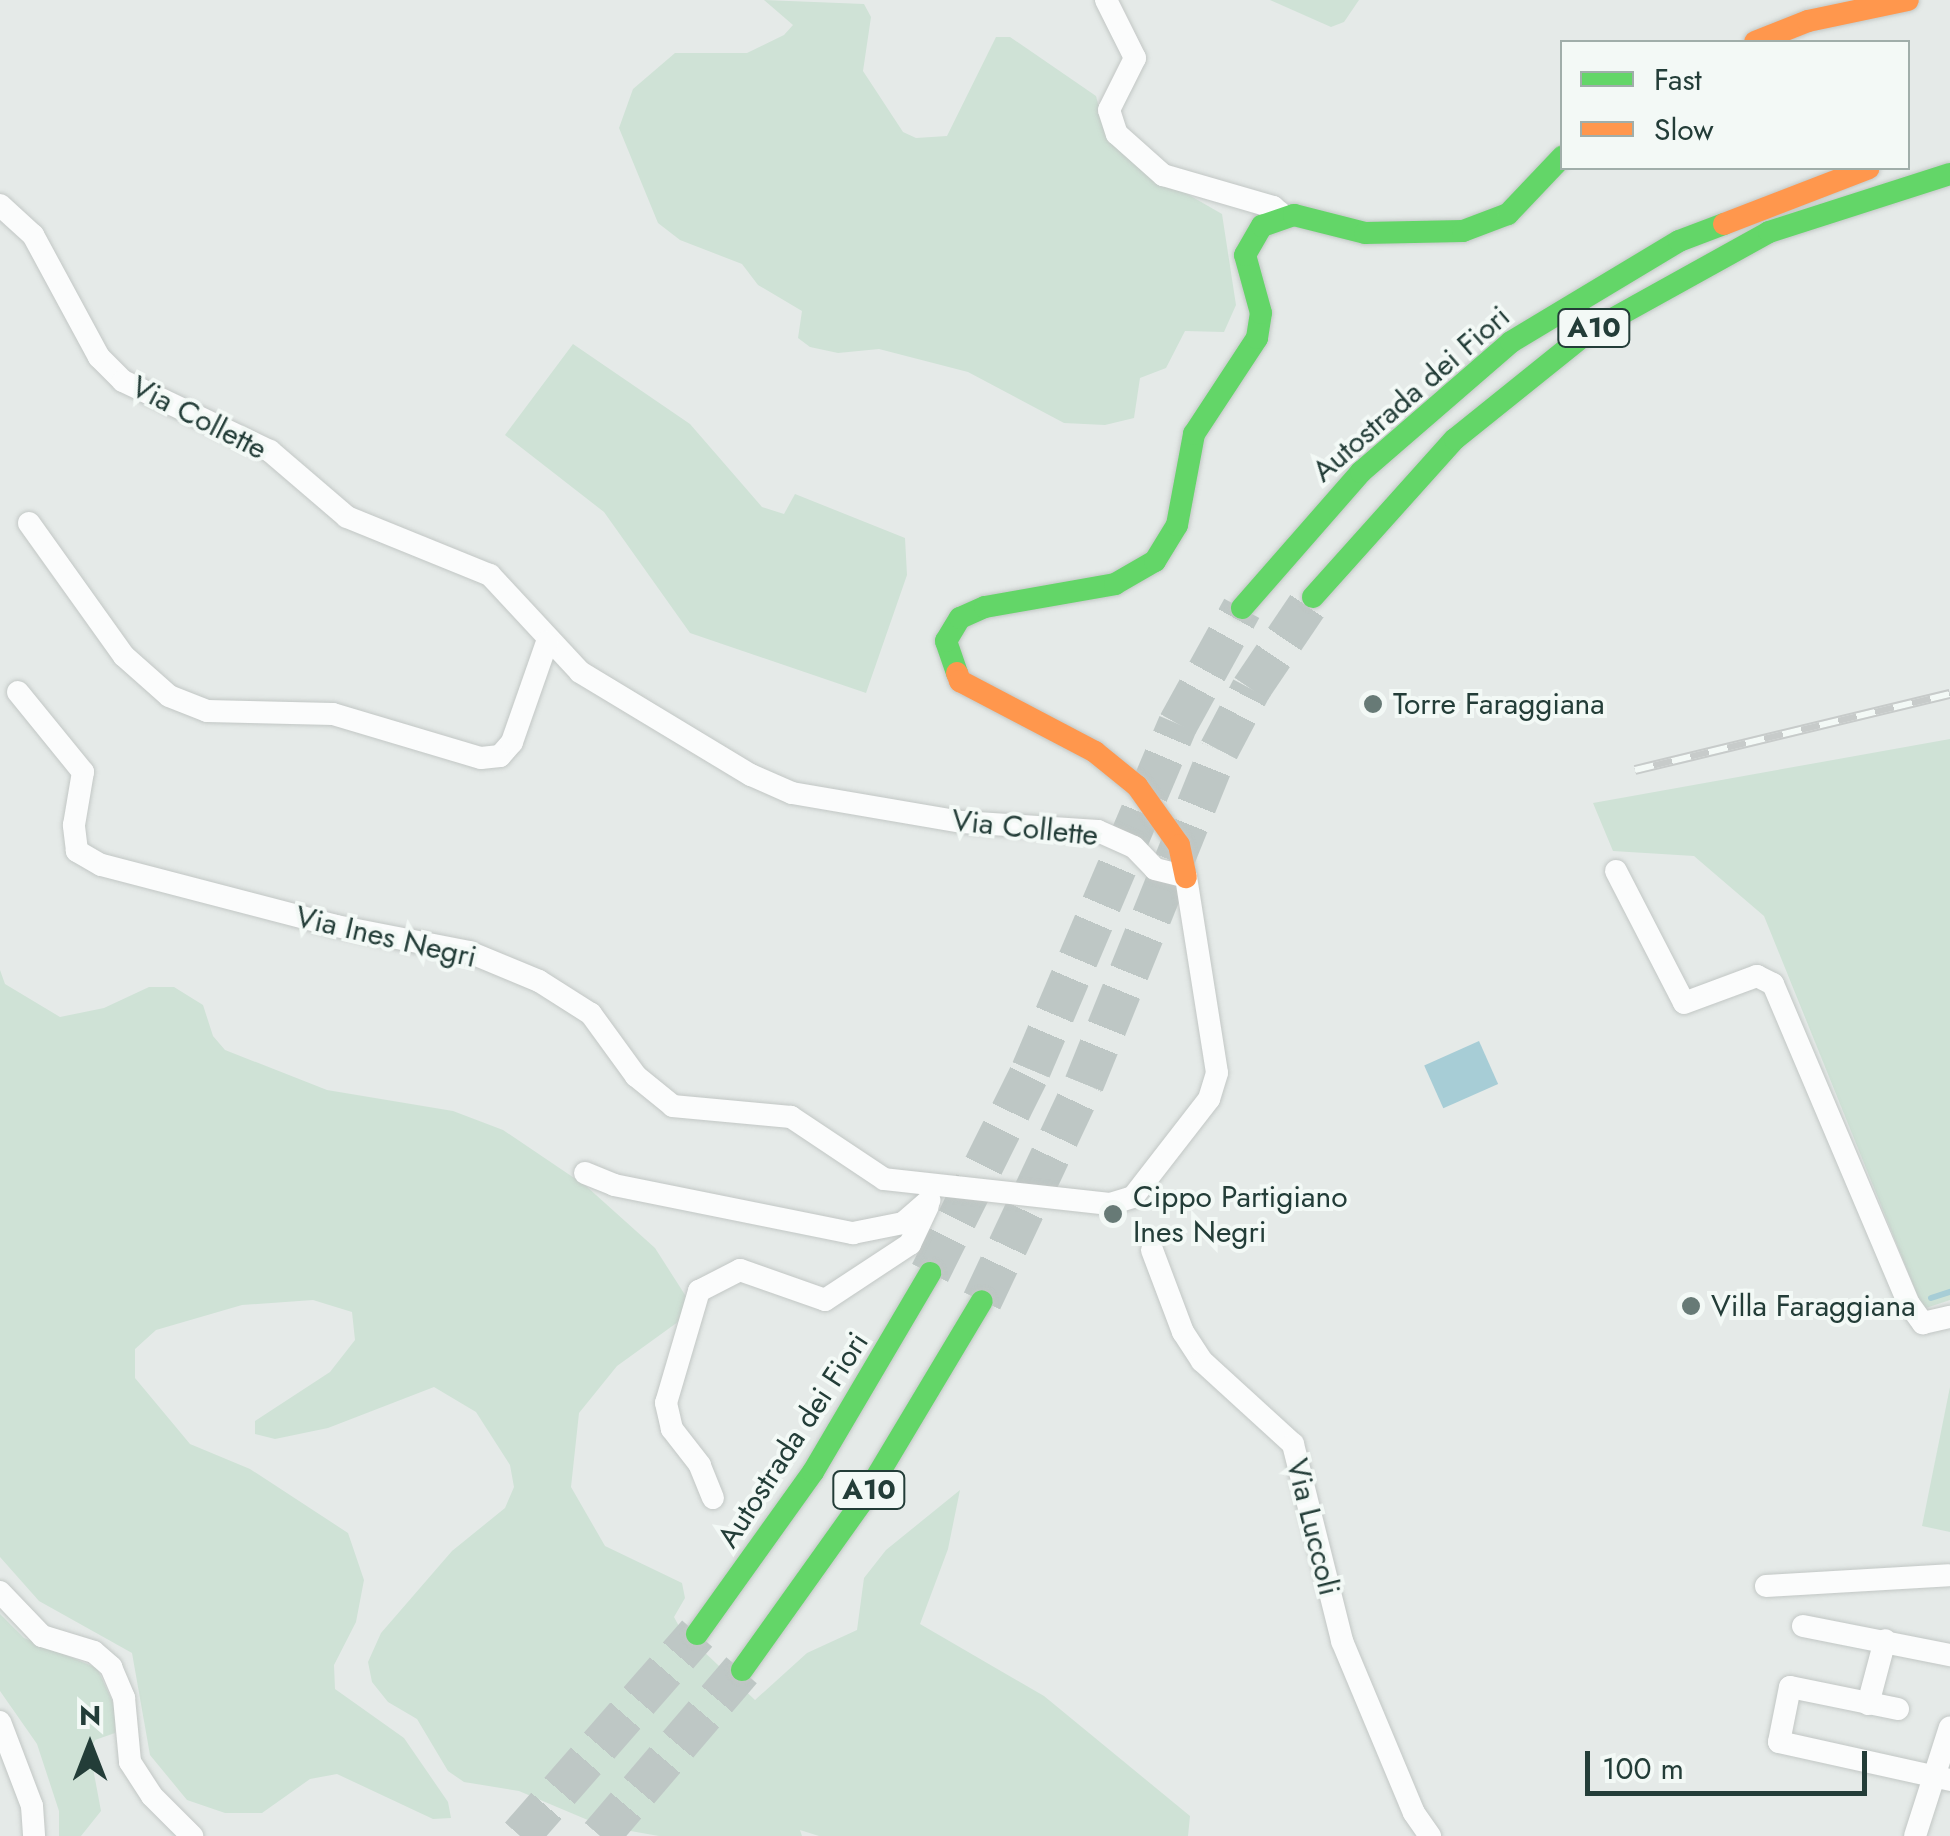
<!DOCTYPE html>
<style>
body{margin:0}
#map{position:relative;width:1950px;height:1836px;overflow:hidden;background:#e5eae8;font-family:Jost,sans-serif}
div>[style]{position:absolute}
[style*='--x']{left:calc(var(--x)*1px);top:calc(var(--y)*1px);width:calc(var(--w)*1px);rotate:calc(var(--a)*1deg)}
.green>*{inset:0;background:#cfe2d6}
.water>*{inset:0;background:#a7cdd6;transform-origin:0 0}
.stream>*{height:6px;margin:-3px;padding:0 3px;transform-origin:3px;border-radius:3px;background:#a7cdd6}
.highway-tunnel>*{height:40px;margin-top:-20px;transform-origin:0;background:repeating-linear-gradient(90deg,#bec7c5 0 40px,transparent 0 60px)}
.roads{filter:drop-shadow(0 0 2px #c2c7c5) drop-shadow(0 0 2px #c2c7c5)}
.street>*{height:22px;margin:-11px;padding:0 11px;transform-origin:11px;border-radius:11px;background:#fbfcfc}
.fast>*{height:22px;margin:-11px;padding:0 11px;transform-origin:11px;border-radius:11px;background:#63d668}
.slow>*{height:22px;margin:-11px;padding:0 11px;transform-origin:11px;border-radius:11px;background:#ff974d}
.rail>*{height:10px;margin-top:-5px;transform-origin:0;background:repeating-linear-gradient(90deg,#f3f9f6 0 19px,#c7cbca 0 38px);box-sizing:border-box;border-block:2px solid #c7cbca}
.dots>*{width:28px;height:28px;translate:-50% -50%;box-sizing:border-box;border:5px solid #f3f9f6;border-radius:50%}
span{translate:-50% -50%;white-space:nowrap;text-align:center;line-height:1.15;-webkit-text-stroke:8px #f3f9f6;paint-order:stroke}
.shield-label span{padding:2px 8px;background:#f3f9f6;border:2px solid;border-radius:8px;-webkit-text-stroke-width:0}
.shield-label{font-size:28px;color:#233d38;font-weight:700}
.street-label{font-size:30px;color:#233d38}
.poi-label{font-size:30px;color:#233d38}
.left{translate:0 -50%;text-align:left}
.legend{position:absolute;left:1560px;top:40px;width:350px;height:130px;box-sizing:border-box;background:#f3f9f6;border:2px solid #a0aeaa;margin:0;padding:12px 18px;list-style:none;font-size:30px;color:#233d38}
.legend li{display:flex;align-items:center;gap:20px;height:50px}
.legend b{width:50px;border:2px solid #a0aeaa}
.north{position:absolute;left:40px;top:1696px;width:100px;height:100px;-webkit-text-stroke:8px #f3f9f6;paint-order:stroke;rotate:0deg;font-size:28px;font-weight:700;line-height:40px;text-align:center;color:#233d38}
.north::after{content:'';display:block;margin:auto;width:35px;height:45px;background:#233d38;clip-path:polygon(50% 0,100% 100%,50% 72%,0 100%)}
.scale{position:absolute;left:1585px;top:1751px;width:282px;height:45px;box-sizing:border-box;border:5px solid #233d38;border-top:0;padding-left:12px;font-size:30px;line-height:35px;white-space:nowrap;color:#233d38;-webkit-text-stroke:8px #f3f9f6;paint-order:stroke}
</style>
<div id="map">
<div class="green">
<div style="clip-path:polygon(764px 0,864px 4px,871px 17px,863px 71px,903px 132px,916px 138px,947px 136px,996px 37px,1010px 37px,1096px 96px,1102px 118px,1142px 168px,1222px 214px,1236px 305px,1224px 332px,1185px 331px,1166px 368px,1140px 378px,1134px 418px,1105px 425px,1064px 423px,968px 372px,879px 349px,838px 353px,810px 347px,798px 338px,802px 311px,758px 285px,742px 264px,680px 240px,658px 223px,619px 128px,633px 89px,675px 53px,747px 53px,784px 35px,793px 25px)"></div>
<div style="clip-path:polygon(1270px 0,1359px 0,1344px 22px,1331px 27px)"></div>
<div style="clip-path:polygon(573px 344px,690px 424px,762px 507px,784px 514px,795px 494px,905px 538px,907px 575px,866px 693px,690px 633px,604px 512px,505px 435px)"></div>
<div style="clip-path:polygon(1950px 739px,1950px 1300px,1923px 1309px,1764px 916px,1694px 856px,1613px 851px,1593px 803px)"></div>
<div style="clip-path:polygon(0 970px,5px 984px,60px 1017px,104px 1008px,149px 987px,174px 987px,203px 1005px,213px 1036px,225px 1050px,327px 1090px,453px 1111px,503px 1130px,586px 1186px,655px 1248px,687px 1298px,682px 1319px,617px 1366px,579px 1413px,571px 1487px,605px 1546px,682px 1583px,685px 1598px,674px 1617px,681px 1630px,755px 1700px,807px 1653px,857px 1630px,864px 1578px,886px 1550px,960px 1490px,948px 1549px,920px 1624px,1044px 1696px,1190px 1816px,1188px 1836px,819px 1836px,800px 1830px,802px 1836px,659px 1836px,602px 1826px,519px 1791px,464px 1782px,448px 1771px,417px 1719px,388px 1702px,372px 1682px,368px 1662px,381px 1633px,452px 1551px,505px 1508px,514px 1487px,510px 1465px,476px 1412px,434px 1387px,328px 1428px,275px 1439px,255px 1434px,255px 1421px,330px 1372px,355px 1340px,352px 1312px,313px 1300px,242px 1305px,156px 1330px,135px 1349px,135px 1378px,190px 1444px,250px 1469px,348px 1533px,364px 1580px,356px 1622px,334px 1665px,335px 1689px,404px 1738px,448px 1802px,451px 1818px,433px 1819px,337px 1774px,310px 1779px,262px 1813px,225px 1813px,187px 1800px,150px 1755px,132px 1653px,39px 1601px,0 1557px)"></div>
<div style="clip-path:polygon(1950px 1387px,1950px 1532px,1922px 1526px)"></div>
<div style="clip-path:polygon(0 1614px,24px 1638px,97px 1668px,116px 1709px,115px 1733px,95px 1740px,90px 1752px,101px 1811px,81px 1836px,59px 1836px,59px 1811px,37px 1744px,0 1691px)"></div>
</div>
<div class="water">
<div style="left:1479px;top:1041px;width:47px;height:60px;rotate:66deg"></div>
</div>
<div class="stream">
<div style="--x:1931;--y:1298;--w:20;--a:-18"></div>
</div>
<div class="highway-tunnel">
<div style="--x:930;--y:1273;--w:227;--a:-63.5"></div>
<div style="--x:1031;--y:1070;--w:376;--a:-67"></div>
<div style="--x:1178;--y:724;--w:132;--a:-61.1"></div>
<div style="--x:982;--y:1301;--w:240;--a:-64.8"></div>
<div style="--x:1084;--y:1084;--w:360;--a:-68"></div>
<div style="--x:1219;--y:750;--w:69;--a:-62.3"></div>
<div style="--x:1251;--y:689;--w:111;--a:-56"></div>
<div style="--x:520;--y:1836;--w:269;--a:-48.8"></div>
<div style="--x:600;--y:1836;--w:218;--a:-49.5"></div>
</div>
<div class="roads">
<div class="street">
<div style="--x:1106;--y:0;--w:65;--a:63.4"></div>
<div style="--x:1135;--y:58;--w:58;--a:116.6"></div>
<div style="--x:1109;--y:110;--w:25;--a:72"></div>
<div style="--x:1117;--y:134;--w:62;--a:41.7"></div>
<div style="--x:1163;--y:175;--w:115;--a:16.2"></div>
<div style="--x:1273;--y:207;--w:14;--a:39"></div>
<div style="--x:0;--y:205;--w:45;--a:42.3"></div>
<div style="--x:33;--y:235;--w:139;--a:61.6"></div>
<div style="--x:99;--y:357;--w:34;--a:45"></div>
<div style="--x:123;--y:381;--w:163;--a:25.5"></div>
<div style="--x:270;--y:451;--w:101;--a:40.6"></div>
<div style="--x:347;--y:517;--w:154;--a:22.1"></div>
<div style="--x:490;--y:575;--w:132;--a:47.1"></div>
<div style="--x:580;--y:672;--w:200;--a:31.1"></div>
<div style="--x:751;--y:775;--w:45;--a:23.7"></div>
<div style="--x:792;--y:793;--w:172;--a:9.7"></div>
<div style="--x:962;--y:822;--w:136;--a:3.8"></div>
<div style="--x:1098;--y:831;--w:39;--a:24"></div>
<div style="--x:1134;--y:847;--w:30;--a:46"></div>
<div style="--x:1155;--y:869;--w:32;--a:14"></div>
<div style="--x:1186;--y:877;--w:198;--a:81"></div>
<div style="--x:1217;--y:1073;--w:27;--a:107"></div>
<div style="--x:1209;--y:1099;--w:124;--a:127.8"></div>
<div style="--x:1133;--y:1197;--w:24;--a:163"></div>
<div style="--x:1110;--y:1204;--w:227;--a:-173.7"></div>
<div style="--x:884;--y:1179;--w:112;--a:-146.3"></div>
<div style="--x:791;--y:1117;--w:119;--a:-174.7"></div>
<div style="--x:673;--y:1106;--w:48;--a:-141"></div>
<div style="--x:636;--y:1076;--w:77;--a:-126"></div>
<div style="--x:591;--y:1014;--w:62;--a:-147.6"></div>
<div style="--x:539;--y:981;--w:76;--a:-157.5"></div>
<div style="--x:469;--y:952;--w:136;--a:-168.9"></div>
<div style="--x:336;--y:926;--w:243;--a:-165.4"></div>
<div style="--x:101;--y:865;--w:28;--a:-150"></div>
<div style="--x:77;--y:851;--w:26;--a:-97"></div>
<div style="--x:74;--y:825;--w:54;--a:-80.4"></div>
<div style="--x:83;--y:772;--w:103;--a:-129.1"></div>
<div style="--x:29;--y:523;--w:163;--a:54.5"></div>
<div style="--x:124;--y:656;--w:60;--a:41.6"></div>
<div style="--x:169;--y:696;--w:41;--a:21.5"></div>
<div style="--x:207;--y:711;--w:126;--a:1.4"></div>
<div style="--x:333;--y:714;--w:154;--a:16.6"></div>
<div style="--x:481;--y:758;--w:19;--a:-6"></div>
<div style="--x:500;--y:756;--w:18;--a:-49"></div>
<div style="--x:512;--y:742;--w:106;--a:-70.7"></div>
<div style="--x:1616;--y:871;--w:148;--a:62.7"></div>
<div style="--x:1684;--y:1003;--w:78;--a:-20.3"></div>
<div style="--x:1757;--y:976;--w:18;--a:27"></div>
<div style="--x:1773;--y:984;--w:348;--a:67"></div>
<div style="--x:1909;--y:1304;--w:24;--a:54"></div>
<div style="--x:1923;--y:1323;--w:28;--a:-13"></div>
<div style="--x:585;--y:1173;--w:31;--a:22"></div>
<div style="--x:614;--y:1185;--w:244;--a:11.4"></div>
<div style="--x:853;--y:1233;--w:51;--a:-11.3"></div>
<div style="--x:903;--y:1223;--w:35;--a:-41"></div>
<div style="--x:1152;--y:1250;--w:88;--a:69.3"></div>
<div style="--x:1183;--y:1332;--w:35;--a:57"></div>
<div style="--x:1202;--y:1361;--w:123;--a:42.4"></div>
<div style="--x:1293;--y:1444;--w:203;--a:76"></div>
<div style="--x:1342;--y:1641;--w:186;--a:67.3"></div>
<div style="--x:1414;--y:1813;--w:28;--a:55"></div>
<div style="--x:713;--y:1498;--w:35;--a:-112"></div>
<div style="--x:700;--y:1465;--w:46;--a:-127.9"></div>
<div style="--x:672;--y:1429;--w:27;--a:-103"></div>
<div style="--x:666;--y:1403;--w:117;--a:-73.6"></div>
<div style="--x:699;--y:1291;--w:46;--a:-27.1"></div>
<div style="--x:740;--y:1270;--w:90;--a:19.4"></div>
<div style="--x:825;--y:1300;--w:102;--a:-33.4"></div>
<div style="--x:910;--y:1244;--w:42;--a:-64.7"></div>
<div style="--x:1766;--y:1586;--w:183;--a:-3.4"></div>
<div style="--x:0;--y:1592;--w:61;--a:46.3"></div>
<div style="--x:42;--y:1636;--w:54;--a:17.1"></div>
<div style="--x:94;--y:1652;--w:23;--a:41"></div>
<div style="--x:111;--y:1667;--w:34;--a:67"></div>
<div style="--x:124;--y:1698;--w:64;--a:84.6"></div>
<div style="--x:130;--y:1762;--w:40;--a:57.1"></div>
<div style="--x:152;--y:1796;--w:57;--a:45"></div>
<div style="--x:1803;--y:1626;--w:150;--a:11.2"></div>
<div style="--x:1868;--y:1704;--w:66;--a:-75.1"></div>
<div style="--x:1898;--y:1709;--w:110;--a:-168.5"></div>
<div style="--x:1790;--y:1687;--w:56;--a:101.3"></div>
<div style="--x:1779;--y:1742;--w:175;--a:12.5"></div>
<div style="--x:0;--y:1722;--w:90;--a:69.1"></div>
<div style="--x:32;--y:1806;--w:30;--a:86"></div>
<div style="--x:1915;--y:1836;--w:114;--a:-72.2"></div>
</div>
<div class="fast">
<div style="--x:1313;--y:597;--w:212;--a:-48.1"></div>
<div style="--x:1455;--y:439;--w:169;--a:-38.8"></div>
<div style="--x:1587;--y:333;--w:208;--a:-29"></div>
<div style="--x:1769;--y:232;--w:190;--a:-17.8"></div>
<div style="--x:1242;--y:608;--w:181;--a:-48.8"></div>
<div style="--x:1361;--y:472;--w:198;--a:-40.9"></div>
<div style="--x:1511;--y:342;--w:196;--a:-31"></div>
<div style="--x:1679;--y:241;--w:48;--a:-20.7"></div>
<div style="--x:957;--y:673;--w:34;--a:-109"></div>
<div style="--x:946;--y:641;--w:27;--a:-59"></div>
<div style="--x:960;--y:618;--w:27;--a:-24"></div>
<div style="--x:985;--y:607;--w:132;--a:-10"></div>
<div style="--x:1115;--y:584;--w:46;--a:-29.9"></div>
<div style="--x:1155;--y:561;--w:42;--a:-58.6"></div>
<div style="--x:1177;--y:525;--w:93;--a:-79.4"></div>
<div style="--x:1194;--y:434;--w:115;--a:-56.7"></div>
<div style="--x:1257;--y:338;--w:25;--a:-81"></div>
<div style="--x:1261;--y:313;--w:60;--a:-105.4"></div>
<div style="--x:1245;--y:255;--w:34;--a:-60"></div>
<div style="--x:1262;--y:226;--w:34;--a:-19"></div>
<div style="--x:1294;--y:215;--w:73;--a:14.2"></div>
<div style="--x:1365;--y:233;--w:98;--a:-1.2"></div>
<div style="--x:1463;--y:231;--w:48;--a:-20.7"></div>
<div style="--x:1508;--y:214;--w:79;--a:-46.5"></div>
<div style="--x:697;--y:1634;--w:199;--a:-54.4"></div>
<div style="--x:813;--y:1472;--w:231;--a:-59.5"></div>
<div style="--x:742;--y:1670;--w:205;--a:-54.5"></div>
<div style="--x:861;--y:1503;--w:235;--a:-59.1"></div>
</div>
<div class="slow">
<div style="--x:1755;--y:42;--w:57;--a:-21.6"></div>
<div style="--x:1808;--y:21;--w:102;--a:-11.9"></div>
<div style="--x:1724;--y:224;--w:155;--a:-21.1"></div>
<div style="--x:957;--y:673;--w:9;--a:69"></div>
<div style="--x:960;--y:681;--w:153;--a:27.7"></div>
<div style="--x:1095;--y:752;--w:54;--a:39"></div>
<div style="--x:1137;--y:786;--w:72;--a:54.6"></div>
<div style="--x:1179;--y:845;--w:33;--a:78"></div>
</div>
</div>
<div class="rail">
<div style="--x:1635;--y:770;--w:324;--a:-13.6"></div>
</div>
<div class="dots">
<div style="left:1373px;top:704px;background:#677a76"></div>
<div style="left:1113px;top:1214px;background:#677a76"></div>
<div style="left:1691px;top:1306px;background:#677a76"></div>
</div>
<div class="shield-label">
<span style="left:1594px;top:328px">A10</span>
<span style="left:869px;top:1490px">A10</span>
</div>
<div class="street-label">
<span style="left:1411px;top:394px;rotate:-41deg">Autostrada dei Fiori</span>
<span style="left:199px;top:418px;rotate:27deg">Via Collette</span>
<span style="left:1025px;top:828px;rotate:6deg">Via Collette</span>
<span style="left:386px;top:937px;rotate:13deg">Via Ines Negri</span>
<span style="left:793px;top:1440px;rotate:-57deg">Autostrada dei Fiori</span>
<span style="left:1313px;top:1527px;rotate:76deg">Via Luccoli</span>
</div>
<div class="poi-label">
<span class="left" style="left:1393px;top:704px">Torre Faraggiana</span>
<span class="left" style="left:1133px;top:1214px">Cippo Partigiano<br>Ines Negri</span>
<span class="left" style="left:1711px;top:1306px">Villa Faraggiana</span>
</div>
<ul class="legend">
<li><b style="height:12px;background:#63d668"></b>Fast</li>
<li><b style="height:12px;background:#ff974d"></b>Slow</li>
</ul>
<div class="north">N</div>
<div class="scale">100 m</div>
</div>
